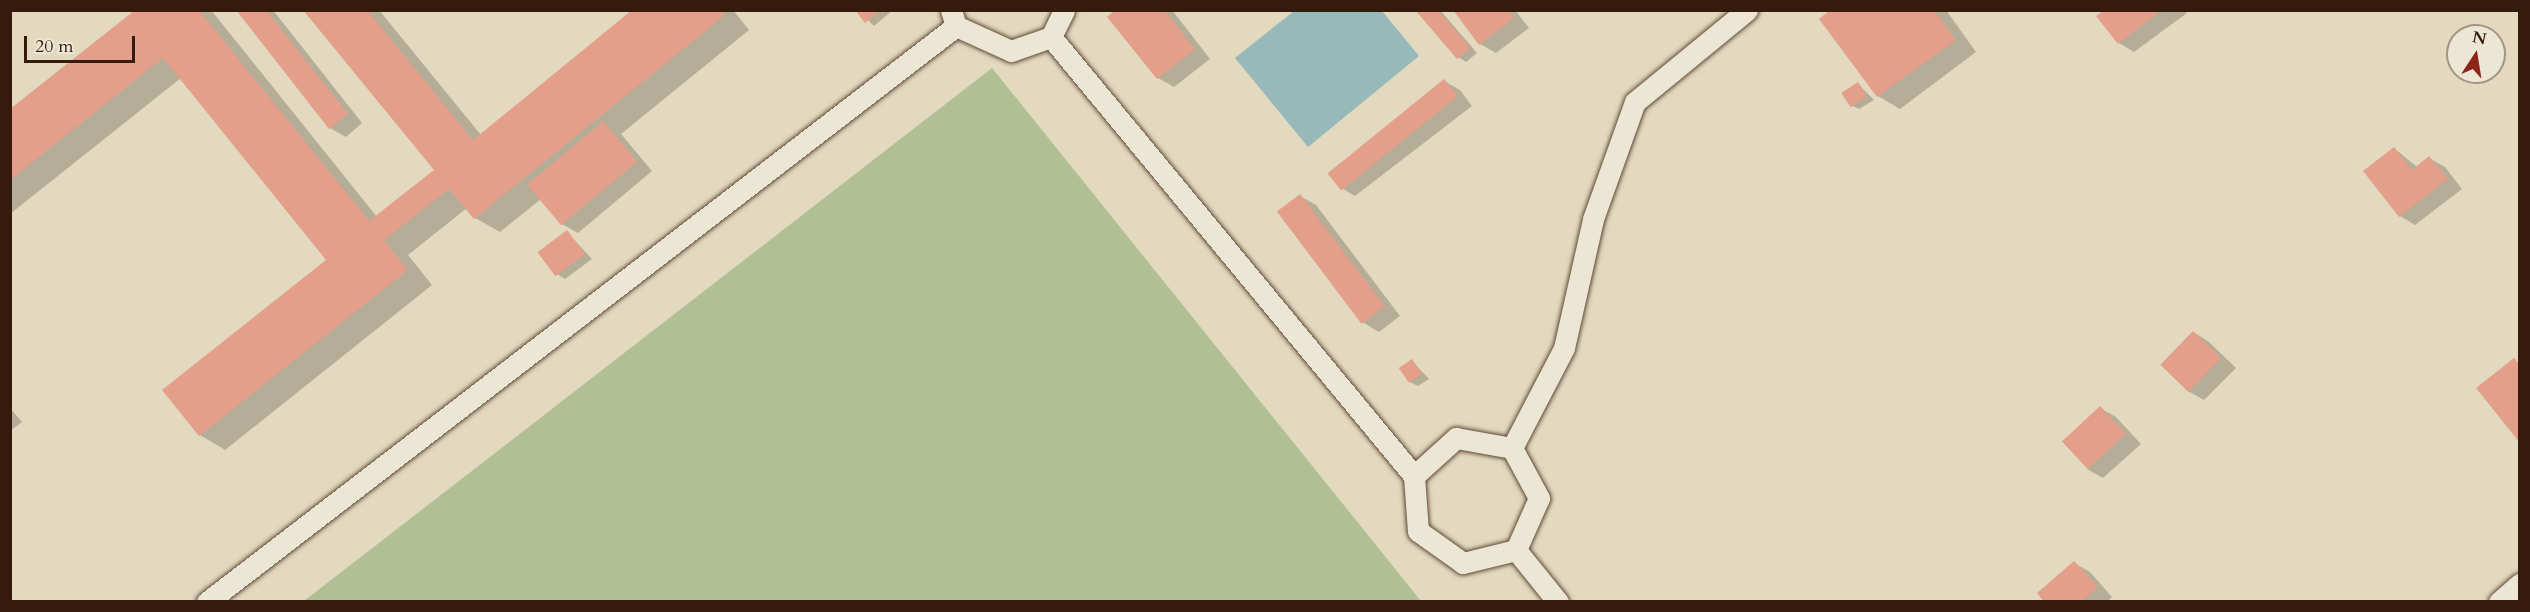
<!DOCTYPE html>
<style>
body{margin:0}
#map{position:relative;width:2530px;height:612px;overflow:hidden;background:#e2d9bf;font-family:Cardo,serif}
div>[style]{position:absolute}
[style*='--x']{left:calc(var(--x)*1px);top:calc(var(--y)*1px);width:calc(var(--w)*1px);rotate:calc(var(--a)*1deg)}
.green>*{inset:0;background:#b0c094}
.water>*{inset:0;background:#97b9ba}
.shadow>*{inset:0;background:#0003}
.building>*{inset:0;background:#e49f8a;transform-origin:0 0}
.roads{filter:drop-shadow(0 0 2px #614a38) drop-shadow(0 0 2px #614a38)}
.lane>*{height:21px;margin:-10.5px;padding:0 10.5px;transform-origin:10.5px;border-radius:10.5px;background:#ece6d5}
span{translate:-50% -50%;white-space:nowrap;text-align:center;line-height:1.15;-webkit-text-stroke:6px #ece6d5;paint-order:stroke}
.frame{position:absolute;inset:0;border:12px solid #361a0b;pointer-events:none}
.north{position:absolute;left:2446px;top:24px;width:60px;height:60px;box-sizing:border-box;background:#ece6d5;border:2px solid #a39484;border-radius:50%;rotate:12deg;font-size:16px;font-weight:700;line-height:24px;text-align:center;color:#361a0b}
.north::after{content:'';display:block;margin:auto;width:21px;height:27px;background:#8f2418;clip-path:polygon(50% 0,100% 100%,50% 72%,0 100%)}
.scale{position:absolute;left:24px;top:36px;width:111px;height:27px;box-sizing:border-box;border:3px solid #361a0b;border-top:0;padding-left:8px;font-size:18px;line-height:21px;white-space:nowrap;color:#361a0b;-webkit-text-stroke:4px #ece6d5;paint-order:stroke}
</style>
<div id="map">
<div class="green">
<div style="clip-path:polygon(992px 68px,1421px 601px,304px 601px)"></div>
</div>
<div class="water">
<div style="clip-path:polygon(1294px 11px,1382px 11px,1419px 56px,1308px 147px,1235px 58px)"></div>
</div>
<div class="shadow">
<div style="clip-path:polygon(137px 10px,211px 10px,377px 217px,436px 171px,305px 10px,379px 10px,481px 135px,635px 10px,733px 10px,749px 30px,621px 134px,652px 171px,578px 233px,562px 224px,541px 199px,500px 232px,475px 218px,467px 208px,408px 255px,432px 285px,225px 450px,200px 435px,328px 261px,181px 78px,10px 214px,10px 111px)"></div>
<div style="clip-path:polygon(238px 10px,273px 10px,362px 123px,346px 137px,330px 128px)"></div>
<div style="clip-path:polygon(857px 10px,893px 10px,874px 26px)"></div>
<div style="clip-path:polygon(1118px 10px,1172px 10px,1210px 59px,1174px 87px,1158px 78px)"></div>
<div style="clip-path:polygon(1417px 10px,1440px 10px,1477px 53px,1466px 62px,1458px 57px)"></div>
<div style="clip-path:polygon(1455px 10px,1515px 10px,1529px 28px,1496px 53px,1480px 44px)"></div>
<div style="clip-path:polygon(1832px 10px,1946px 10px,1976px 52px,1900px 109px,1878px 96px)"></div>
<div style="clip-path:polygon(2107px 10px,2185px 10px,2187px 13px,2134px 52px,2119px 43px)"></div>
<div style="clip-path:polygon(1444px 81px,1460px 90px,1472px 106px,1355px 196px,1340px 187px)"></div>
<div style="clip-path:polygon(1858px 84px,1874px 100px,1859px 109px,1851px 105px)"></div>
<div style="clip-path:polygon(2395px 149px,2417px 167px,2429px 158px,2445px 167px,2462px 189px,2415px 225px,2400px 216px)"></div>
<div style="clip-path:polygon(1300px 196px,1316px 205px,1400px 316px,1379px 332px,1364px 323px)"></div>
<div style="clip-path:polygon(567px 232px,592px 259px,565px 279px,557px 274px)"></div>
<div style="clip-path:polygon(2193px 332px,2209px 342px,2236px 368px,2204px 400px,2188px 391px)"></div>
<div style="clip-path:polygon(1412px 361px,1429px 379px,1418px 386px,1410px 382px)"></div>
<div style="clip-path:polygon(10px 408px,22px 422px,10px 431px)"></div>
<div style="clip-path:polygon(2100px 408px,2116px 417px,2141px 444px,2103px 478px,2087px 469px)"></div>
<div style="clip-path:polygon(2074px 563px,2090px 572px,2112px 597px,2107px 602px,2046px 602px)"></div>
</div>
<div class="building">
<div style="clip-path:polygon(135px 10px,199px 10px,369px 221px,434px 170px,303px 10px,367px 10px,473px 140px,632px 10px,721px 10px,725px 15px,474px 219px,449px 189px,384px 240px,408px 270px,199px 436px,162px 390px,326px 260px,163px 58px,10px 180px,10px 109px)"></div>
<div style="clip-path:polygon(236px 10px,266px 10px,348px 114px,329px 129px)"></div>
<div style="clip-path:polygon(855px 10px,880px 10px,865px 23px)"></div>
<div style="clip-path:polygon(1115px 10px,1164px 10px,1195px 49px,1157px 79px,1107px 17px)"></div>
<div style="clip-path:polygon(1415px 10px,1438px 10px,1470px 48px,1457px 59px)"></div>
<div style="clip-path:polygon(1453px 10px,1508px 10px,1514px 18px,1479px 45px)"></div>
<div style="clip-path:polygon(1830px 10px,1934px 10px,1956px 40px,1877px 97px,1819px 19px)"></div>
<div style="clip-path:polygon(2104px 10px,2162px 10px,2118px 44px,2096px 16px)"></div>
<div style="left:1444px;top:79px;width:22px;height:150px;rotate:51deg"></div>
<div style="left:1858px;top:82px;width:17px;height:20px;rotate:57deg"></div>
<div style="left:603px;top:121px;width:53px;height:99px;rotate:50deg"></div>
<div style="clip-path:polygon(2394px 147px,2412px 170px,2429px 156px,2448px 179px,2399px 217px,2363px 171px)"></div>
<div style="left:1300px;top:194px;width:141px;height:29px;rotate:53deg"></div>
<div style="left:567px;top:230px;width:30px;height:37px;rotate:53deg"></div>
<div style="left:2193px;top:331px;width:39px;height:47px;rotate:44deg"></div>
<div style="clip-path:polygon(2514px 358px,2520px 365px,2520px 443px,2476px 388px)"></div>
<div style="left:1412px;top:359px;width:18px;height:16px;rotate:56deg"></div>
<div style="left:2100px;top:406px;width:38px;height:52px;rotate:47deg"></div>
<div style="clip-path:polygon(2074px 561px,2098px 587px,2081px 602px,2044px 602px,2037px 593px)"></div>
</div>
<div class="roads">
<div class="lane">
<div style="--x:951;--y:10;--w:17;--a:73"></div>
<div style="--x:956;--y:26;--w:60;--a:24.4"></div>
<div style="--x:1011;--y:51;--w:42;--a:-19.3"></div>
<div style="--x:1051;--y:37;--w:30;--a:-64"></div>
<div style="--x:1051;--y:37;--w:570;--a:50.41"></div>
<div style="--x:1456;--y:438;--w:57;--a:10.1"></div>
<div style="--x:1512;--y:448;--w:57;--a:61.6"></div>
<div style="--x:1539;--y:498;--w:57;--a:113.9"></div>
<div style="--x:1516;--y:550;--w:55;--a:166.2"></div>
<div style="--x:1463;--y:563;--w:55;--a:-144.6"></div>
<div style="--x:1418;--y:531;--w:55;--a:-94.2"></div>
<div style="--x:1414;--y:476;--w:57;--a:-42.1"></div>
<div style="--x:1512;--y:448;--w:113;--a:-62.5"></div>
<div style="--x:1564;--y:348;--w:132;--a:-77.3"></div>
<div style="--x:1593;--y:219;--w:124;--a:-70.3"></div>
<div style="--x:1635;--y:102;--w:145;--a:-39.4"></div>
<div style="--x:1516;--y:550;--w:67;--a:51.1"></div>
<div style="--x:207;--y:602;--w:945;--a:-37.56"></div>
<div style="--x:2499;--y:602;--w:28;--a:-41"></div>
</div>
</div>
<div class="frame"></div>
<div class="north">N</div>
<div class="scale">20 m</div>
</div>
